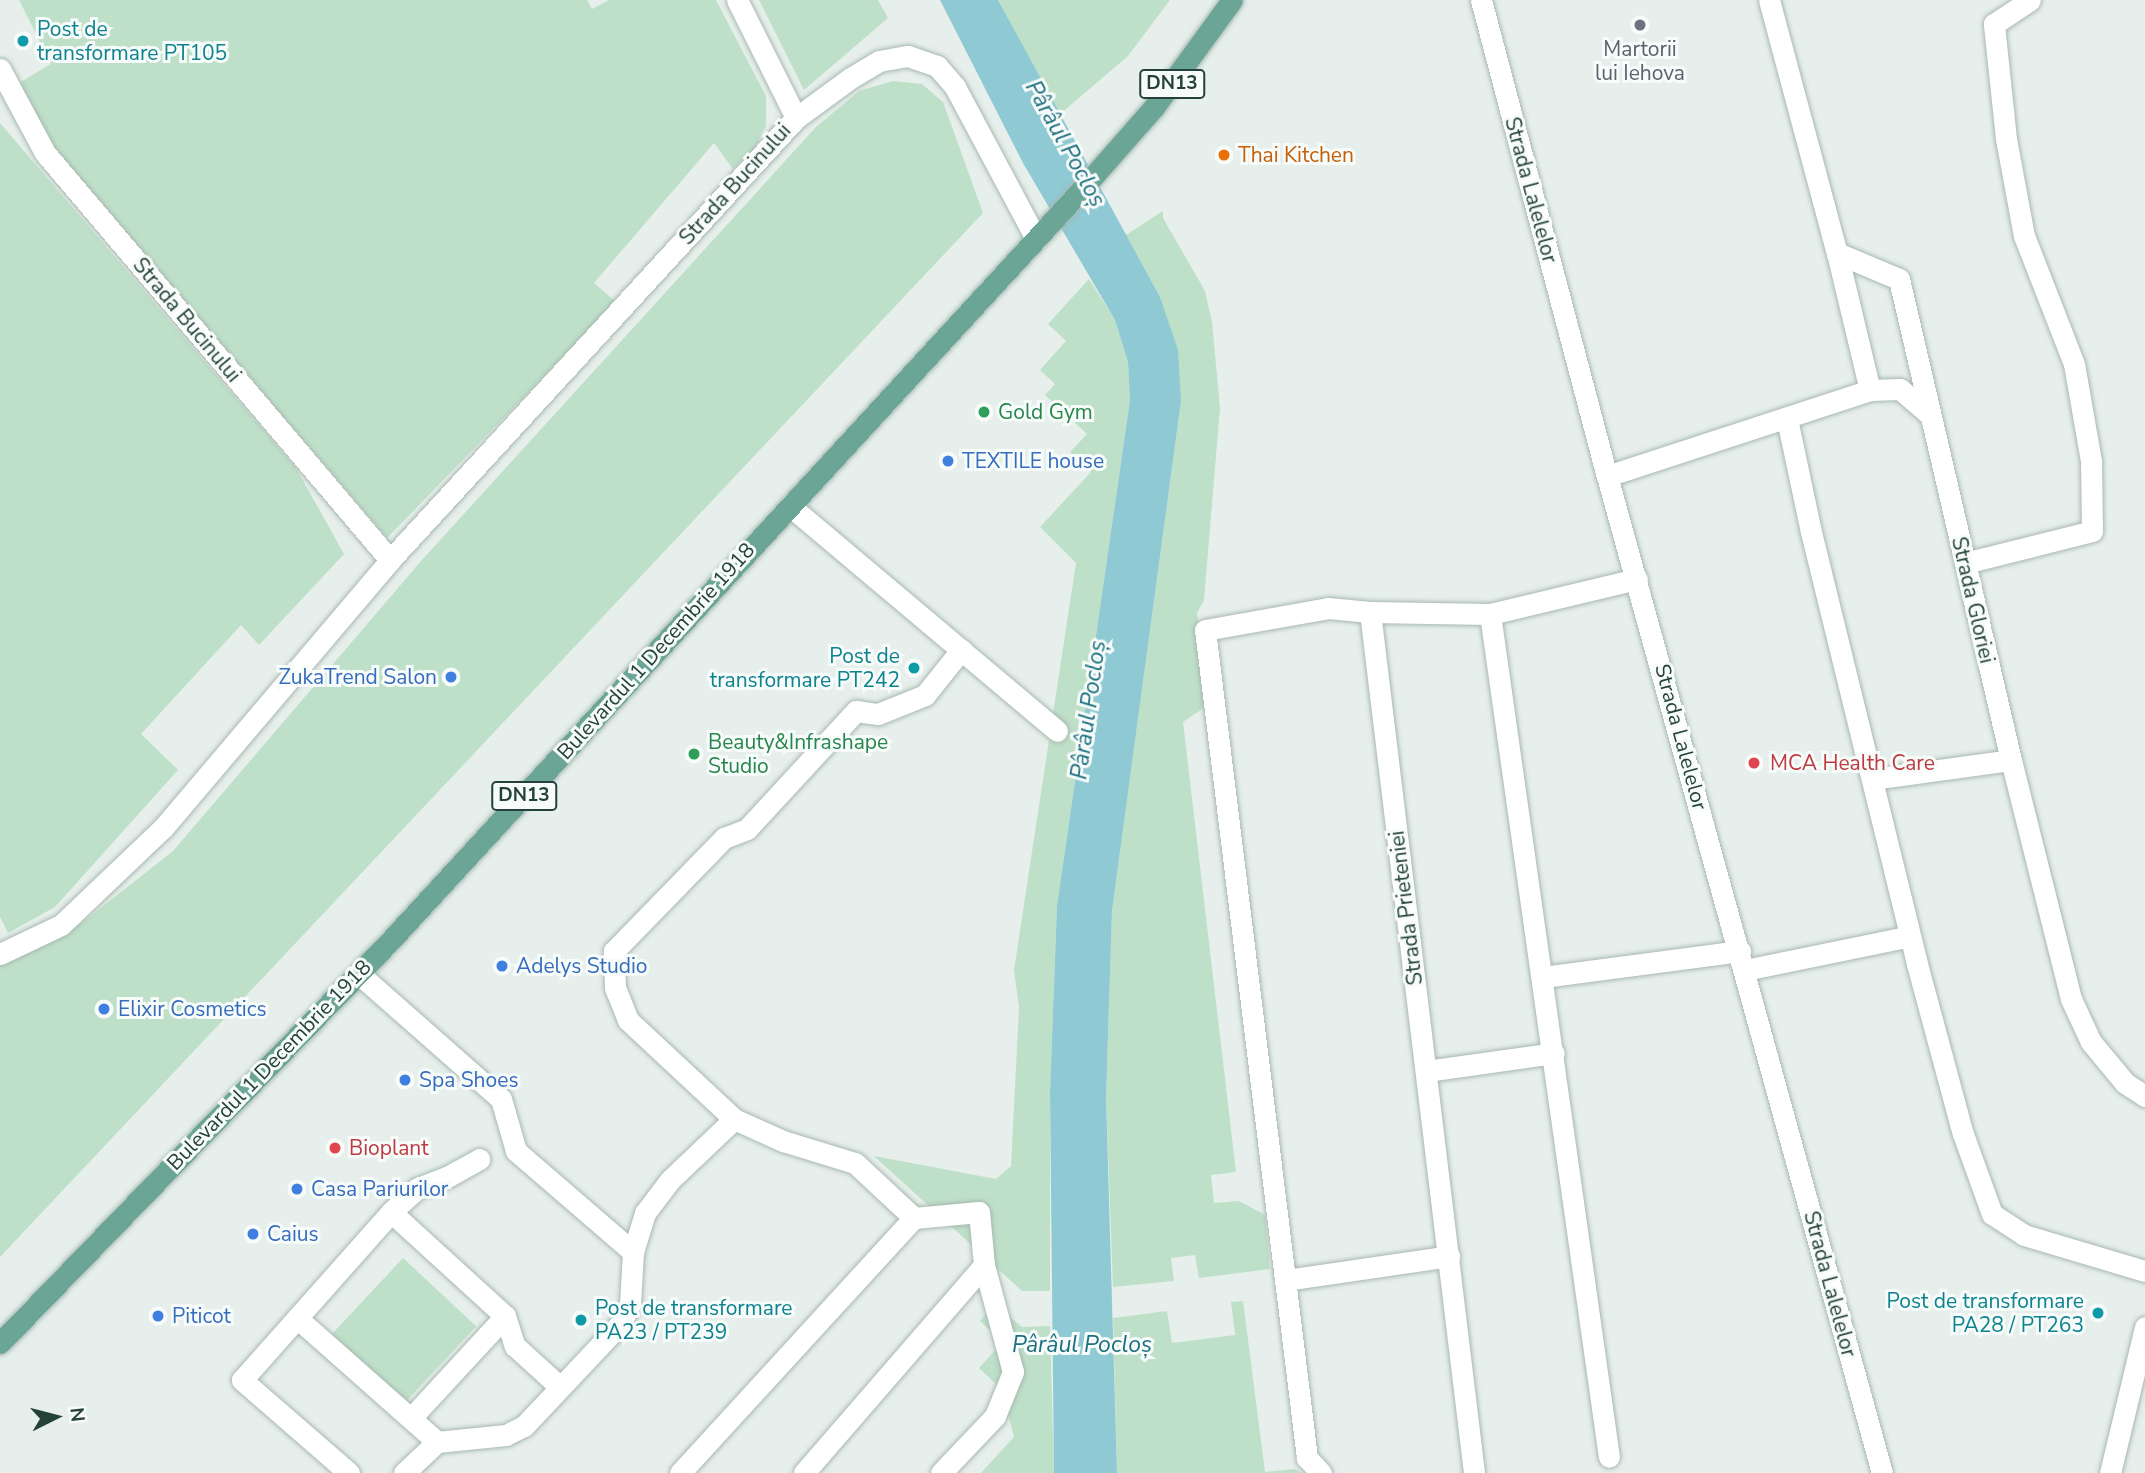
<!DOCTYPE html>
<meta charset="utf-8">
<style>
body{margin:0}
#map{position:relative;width:2145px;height:1473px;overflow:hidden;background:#e6efeb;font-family:"Nunito Sans",sans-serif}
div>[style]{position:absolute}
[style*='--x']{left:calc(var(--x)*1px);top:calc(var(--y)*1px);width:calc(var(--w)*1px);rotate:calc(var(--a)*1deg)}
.green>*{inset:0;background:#bfe0c8;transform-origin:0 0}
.water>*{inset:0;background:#8ec9d4}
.roads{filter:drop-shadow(0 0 2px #a8b8b2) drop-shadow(0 0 2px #a8b8b2)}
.minor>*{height:21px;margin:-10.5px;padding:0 10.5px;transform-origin:10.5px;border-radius:10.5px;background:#fff}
.major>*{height:21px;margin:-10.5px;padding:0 10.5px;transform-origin:10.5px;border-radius:10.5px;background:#6aa596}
.dots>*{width:19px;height:19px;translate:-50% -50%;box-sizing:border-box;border:4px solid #f7fbf9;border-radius:50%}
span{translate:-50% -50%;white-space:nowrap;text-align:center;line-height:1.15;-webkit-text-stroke:6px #f7fbf9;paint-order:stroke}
.shield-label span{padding:2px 5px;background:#f7fbf9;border:2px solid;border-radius:5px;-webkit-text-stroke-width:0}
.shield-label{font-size:19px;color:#24423a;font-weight:700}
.culture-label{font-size:21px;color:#0d838f}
.left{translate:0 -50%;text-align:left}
.right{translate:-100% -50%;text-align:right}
.worship-label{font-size:21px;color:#5b616d}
.food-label{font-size:21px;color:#c56008}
.street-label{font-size:21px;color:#24423a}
.leisure-label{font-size:21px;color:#27864d}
.shop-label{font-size:21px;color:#366cbe}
.health-label{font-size:21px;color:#be3a42}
.water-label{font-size:23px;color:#1c6f80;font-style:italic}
.north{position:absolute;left:21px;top:1382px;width:70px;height:70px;-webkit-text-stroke:5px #f7fbf9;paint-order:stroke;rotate:84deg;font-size:19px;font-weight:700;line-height:28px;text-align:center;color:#24423a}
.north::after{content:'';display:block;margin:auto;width:24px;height:32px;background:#24423a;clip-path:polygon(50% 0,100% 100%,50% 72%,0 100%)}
</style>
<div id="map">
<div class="green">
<div style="clip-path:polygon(19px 0,587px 0,592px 9px,609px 0,716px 0,766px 96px,766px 126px,755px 147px,733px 169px,714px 143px,594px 283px,616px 302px,387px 538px,53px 146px,19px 83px,51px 64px)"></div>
<div style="clip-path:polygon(759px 0,878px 0,888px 18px,804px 90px)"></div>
<div style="clip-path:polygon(998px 0,1170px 0,1128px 56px,1059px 115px)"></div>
<div style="clip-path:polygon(893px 81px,922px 84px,943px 102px,983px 213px,0 1257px,0 964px,79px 925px,173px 851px,422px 560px,816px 127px,859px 91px)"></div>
<div style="clip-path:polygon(0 123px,296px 468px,344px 554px,259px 645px,241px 625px,141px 734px,178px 770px,55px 907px,8px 933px,0 917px)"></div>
<div style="clip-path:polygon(1163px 211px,1163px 218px,1205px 291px,1212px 322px,1220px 408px,1204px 600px,1197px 613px,1208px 705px,1183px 722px,1236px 1172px,1211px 1175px,1214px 1203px,1239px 1201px,1265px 1215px,1270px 1269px,1199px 1278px,1195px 1255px,1171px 1258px,1174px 1281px,1113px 1287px,1106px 1097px,1112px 911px,1181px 401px,1160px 297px,1126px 235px)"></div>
<div style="clip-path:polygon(1089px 279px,1115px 320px,1128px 362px,1130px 400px,1057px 906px,1050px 1092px,1050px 1291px,1022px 1291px,874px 1156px,996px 1179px,1011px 1166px,1019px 1008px,1014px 970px,1076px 563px,1040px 527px,1091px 472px,1070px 452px,1087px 434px,1045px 395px,1055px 384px,1040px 370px,1066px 341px,1048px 324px)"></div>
<div style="left:403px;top:1258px;width:100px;height:104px;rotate:43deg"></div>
<div style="clip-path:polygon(1243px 1301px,1265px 1472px,1295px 1469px,1302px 1473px,1117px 1473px,1113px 1318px,1167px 1311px,1172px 1343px,1235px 1335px,1231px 1302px)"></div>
<div style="clip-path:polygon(994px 1304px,1022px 1327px,1050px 1326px,1054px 1473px,981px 1473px,1014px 1437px,1002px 1390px,979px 1368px,1003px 1342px,980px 1321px)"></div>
</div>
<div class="water">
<div style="clip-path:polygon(940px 0,998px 0,1160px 297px,1178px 350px,1181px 401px,1112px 911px,1106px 1097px,1117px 1473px,1054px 1473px,1050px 1092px,1057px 906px,1130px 400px,1128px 362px,1115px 320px,1023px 163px)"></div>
</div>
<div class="roads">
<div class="minor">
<div style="--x:737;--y:0;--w:132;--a:63.4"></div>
<div style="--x:1481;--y:0;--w:492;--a:75.2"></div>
<div style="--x:1607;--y:476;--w:1034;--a:74.58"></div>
<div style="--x:1769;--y:0;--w:262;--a:75"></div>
<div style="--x:1837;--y:253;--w:67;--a:22.8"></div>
<div style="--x:1899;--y:279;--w:494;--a:76.9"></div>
<div style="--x:2011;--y:760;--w:246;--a:75.9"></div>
<div style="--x:2071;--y:999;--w:47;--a:65.1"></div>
<div style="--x:2091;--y:1042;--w:53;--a:50.3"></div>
<div style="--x:2125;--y:1083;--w:24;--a:33"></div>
<div style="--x:0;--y:69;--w:95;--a:61.8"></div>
<div style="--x:45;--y:153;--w:534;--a:49.71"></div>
<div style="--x:1837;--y:253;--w:141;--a:76.5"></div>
<div style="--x:1787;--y:419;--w:116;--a:78"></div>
<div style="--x:1811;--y:532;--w:445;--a:76.2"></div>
<div style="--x:1917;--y:964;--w:176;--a:74.9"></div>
<div style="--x:1963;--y:1134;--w:85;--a:70.1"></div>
<div style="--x:1992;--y:1214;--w:38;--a:33"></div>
<div style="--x:2024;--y:1235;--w:126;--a:16.6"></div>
<div style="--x:1607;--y:476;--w:277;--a:-18.1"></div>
<div style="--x:1870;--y:390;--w:30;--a:-2"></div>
<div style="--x:1900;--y:389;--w:38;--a:41"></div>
<div style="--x:790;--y:506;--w:349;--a:40.1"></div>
<div style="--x:1965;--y:563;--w:131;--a:-14.1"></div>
<div style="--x:2092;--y:531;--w:70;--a:-90.8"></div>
<div style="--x:2091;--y:461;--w:98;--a:-99.9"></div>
<div style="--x:2074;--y:364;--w:137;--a:-111.3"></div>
<div style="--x:2024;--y:236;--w:99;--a:-100.5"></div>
<div style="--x:2006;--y:139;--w:116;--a:-96"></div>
<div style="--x:1994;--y:24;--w:43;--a:-33.7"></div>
<div style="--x:1370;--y:612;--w:867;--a:83.11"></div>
<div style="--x:1490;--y:614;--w:851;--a:81.97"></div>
<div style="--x:1873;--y:779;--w:139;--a:-7.8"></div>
<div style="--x:0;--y:954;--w:68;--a:-25.4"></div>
<div style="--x:61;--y:925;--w:141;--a:-43.6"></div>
<div style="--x:163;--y:828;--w:351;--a:-49.7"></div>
<div style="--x:390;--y:560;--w:600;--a:-47.43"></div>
<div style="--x:796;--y:118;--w:66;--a:-36.3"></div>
<div style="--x:849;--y:79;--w:35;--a:-31"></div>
<div style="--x:879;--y:61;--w:29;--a:-10"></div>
<div style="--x:908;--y:56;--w:31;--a:19"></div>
<div style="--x:937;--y:66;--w:28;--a:49"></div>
<div style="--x:955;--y:87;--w:172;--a:61.9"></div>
<div style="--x:1745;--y:970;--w:168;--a:-11.6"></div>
<div style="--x:359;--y:974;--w:189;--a:41.4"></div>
<div style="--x:501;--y:1099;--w:54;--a:73.9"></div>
<div style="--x:516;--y:1151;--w:155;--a:40.8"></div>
<div style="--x:1543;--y:977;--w:199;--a:-7.5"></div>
<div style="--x:1426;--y:1071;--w:129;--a:-8"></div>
<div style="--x:734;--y:1119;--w:145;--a:-137"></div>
<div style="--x:628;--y:1020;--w:35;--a:-112"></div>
<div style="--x:615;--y:987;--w:36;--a:-92"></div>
<div style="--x:614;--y:951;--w:158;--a:-45.8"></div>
<div style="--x:724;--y:838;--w:25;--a:-21"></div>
<div style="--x:747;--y:829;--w:161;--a:-47.3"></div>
<div style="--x:856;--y:711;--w:22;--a:8"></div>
<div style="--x:878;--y:714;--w:51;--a:-22"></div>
<div style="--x:925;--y:695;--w:58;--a:-51.3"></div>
<div style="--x:391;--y:1212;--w:154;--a:42.4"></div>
<div style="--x:505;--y:1316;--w:32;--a:72"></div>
<div style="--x:515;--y:1346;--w:61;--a:42.3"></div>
<div style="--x:1285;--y:1280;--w:166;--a:-8.3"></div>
<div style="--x:297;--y:1318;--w:187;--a:41.5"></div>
<div style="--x:411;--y:1418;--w:139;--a:-47.3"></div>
<div style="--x:349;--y:1473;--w:142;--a:-139"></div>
<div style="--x:242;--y:1380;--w:225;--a:-48.4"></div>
<div style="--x:391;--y:1212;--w:36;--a:-42"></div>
<div style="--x:418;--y:1188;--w:31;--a:-21"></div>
<div style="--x:447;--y:1177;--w:37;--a:-29"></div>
<div style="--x:404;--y:1473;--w:45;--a:-43.2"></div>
<div style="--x:437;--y:1442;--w:69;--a:-5.8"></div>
<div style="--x:506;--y:1435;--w:20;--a:-27"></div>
<div style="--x:524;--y:1426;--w:141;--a:-46.7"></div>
<div style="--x:621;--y:1323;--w:21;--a:-65"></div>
<div style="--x:630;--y:1304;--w:52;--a:-86.7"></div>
<div style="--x:633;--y:1252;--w:41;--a:-72.9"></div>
<div style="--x:645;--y:1213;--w:41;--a:-52.9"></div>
<div style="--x:670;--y:1180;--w:88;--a:-43.6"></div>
<div style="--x:734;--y:1119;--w:54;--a:24.2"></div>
<div style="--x:783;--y:1141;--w:75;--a:17"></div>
<div style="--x:855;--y:1163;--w:81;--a:43"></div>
<div style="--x:914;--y:1218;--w:65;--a:-5.3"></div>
<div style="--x:979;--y:1212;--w:53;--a:84.6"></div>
<div style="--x:984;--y:1265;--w:275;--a:130.9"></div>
<div style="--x:680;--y:1473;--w:346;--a:-47.5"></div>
<div style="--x:941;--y:1473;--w:79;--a:-46.5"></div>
<div style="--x:995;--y:1416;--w:48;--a:-67.8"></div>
<div style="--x:1013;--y:1372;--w:111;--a:-105.2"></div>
<div style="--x:1321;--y:1473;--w:21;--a:-133"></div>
<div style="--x:1307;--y:1458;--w:834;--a:-97.02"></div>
<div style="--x:1205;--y:630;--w:125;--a:-10.1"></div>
<div style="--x:1328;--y:608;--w:42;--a:5.4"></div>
<div style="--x:1370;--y:612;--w:120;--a:1"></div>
<div style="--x:1490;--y:614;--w:151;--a:-13.4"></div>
<div style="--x:2110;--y:1473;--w:150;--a:-76.5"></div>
</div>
<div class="major">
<div style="--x:0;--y:1343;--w:560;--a:-45.87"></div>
<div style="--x:390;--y:941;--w:1022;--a:-47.38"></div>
<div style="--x:1082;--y:189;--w:109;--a:-48.7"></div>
<div style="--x:1154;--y:107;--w:132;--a:-53.9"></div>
</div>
</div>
<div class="dots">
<div style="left:1640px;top:25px;background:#6b7280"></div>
<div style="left:23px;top:41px;background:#0f9aa8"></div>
<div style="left:1224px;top:155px;background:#e8710a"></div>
<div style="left:984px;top:412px;background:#2e9e5b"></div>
<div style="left:948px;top:461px;background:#3f7fe0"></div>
<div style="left:914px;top:668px;background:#0f9aa8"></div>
<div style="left:451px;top:677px;background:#3f7fe0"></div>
<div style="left:694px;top:754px;background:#2e9e5b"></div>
<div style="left:1754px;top:763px;background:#e0444e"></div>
<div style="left:502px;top:966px;background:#3f7fe0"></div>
<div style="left:104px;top:1009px;background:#3f7fe0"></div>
<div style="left:405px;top:1080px;background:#3f7fe0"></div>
<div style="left:335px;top:1148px;background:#e0444e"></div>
<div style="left:297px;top:1189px;background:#3f7fe0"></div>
<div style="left:253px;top:1234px;background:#3f7fe0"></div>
<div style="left:2098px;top:1313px;background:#0f9aa8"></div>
<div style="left:158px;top:1316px;background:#3f7fe0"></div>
<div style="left:581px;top:1320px;background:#0f9aa8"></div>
</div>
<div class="shield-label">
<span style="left:1172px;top:84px">DN13</span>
<span style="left:524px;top:796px">DN13</span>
</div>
<div class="culture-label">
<span class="left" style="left:37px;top:41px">Post de<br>transformare PT105</span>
<span class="right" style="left:900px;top:668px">Post de<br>transformare PT242</span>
<span class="right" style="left:2084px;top:1313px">Post de transformare<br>PA28 / PT263</span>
<span class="left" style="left:595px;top:1320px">Post de transformare<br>PA23 / PT239</span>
</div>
<div class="worship-label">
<span style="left:1640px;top:61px">Martorii<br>lui Iehova</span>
</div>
<div class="food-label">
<span class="left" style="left:1238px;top:155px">Thai Kitchen</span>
</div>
<div class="street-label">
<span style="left:735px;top:184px;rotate:-48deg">Strada Bucinului</span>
<span style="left:1531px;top:190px;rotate:75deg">Strada Lalelelor</span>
<span style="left:187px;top:320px;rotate:50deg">Strada Bucinului</span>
<span style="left:1973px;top:600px;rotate:77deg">Strada Gloriei</span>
<span style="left:656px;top:651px;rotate:-48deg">Bulevardul 1 Decembrie 1918</span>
<span style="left:1681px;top:737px;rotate:75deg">Strada Lalelelor</span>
<span style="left:1406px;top:908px;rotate:-97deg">Strada Prieteniei</span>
<span style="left:269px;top:1065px;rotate:-46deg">Bulevardul 1 Decembrie 1918</span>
<span style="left:1830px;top:1284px;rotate:75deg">Strada Lalelelor</span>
</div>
<div class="leisure-label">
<span class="left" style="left:998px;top:412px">Gold Gym</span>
<span class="left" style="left:708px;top:754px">Beauty&amp;Infrashape<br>Studio</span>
</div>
<div class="shop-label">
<span class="left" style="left:962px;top:461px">TEXTILE house</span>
<span class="right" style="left:437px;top:677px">ZukaTrend Salon</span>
<span class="left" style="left:516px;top:966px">Adelys Studio</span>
<span class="left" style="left:118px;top:1009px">Elixir Cosmetics</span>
<span class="left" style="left:419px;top:1080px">Spa Shoes</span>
<span class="left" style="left:311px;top:1189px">Casa Pariurilor</span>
<span class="left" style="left:267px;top:1234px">Caius</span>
<span class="left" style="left:172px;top:1316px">Piticot</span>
</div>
<div class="health-label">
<span class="left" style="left:1770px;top:763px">MCA Health Care</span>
<span class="left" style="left:349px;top:1148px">Bioplant</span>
</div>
<div class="water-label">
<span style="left:1065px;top:144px;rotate:61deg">Pârâul Pocloș</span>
<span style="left:1089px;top:710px;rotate:-82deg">Pârâul Pocloș</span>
<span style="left:1082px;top:1345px">Pârâul Pocloș</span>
</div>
<div class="north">N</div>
</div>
